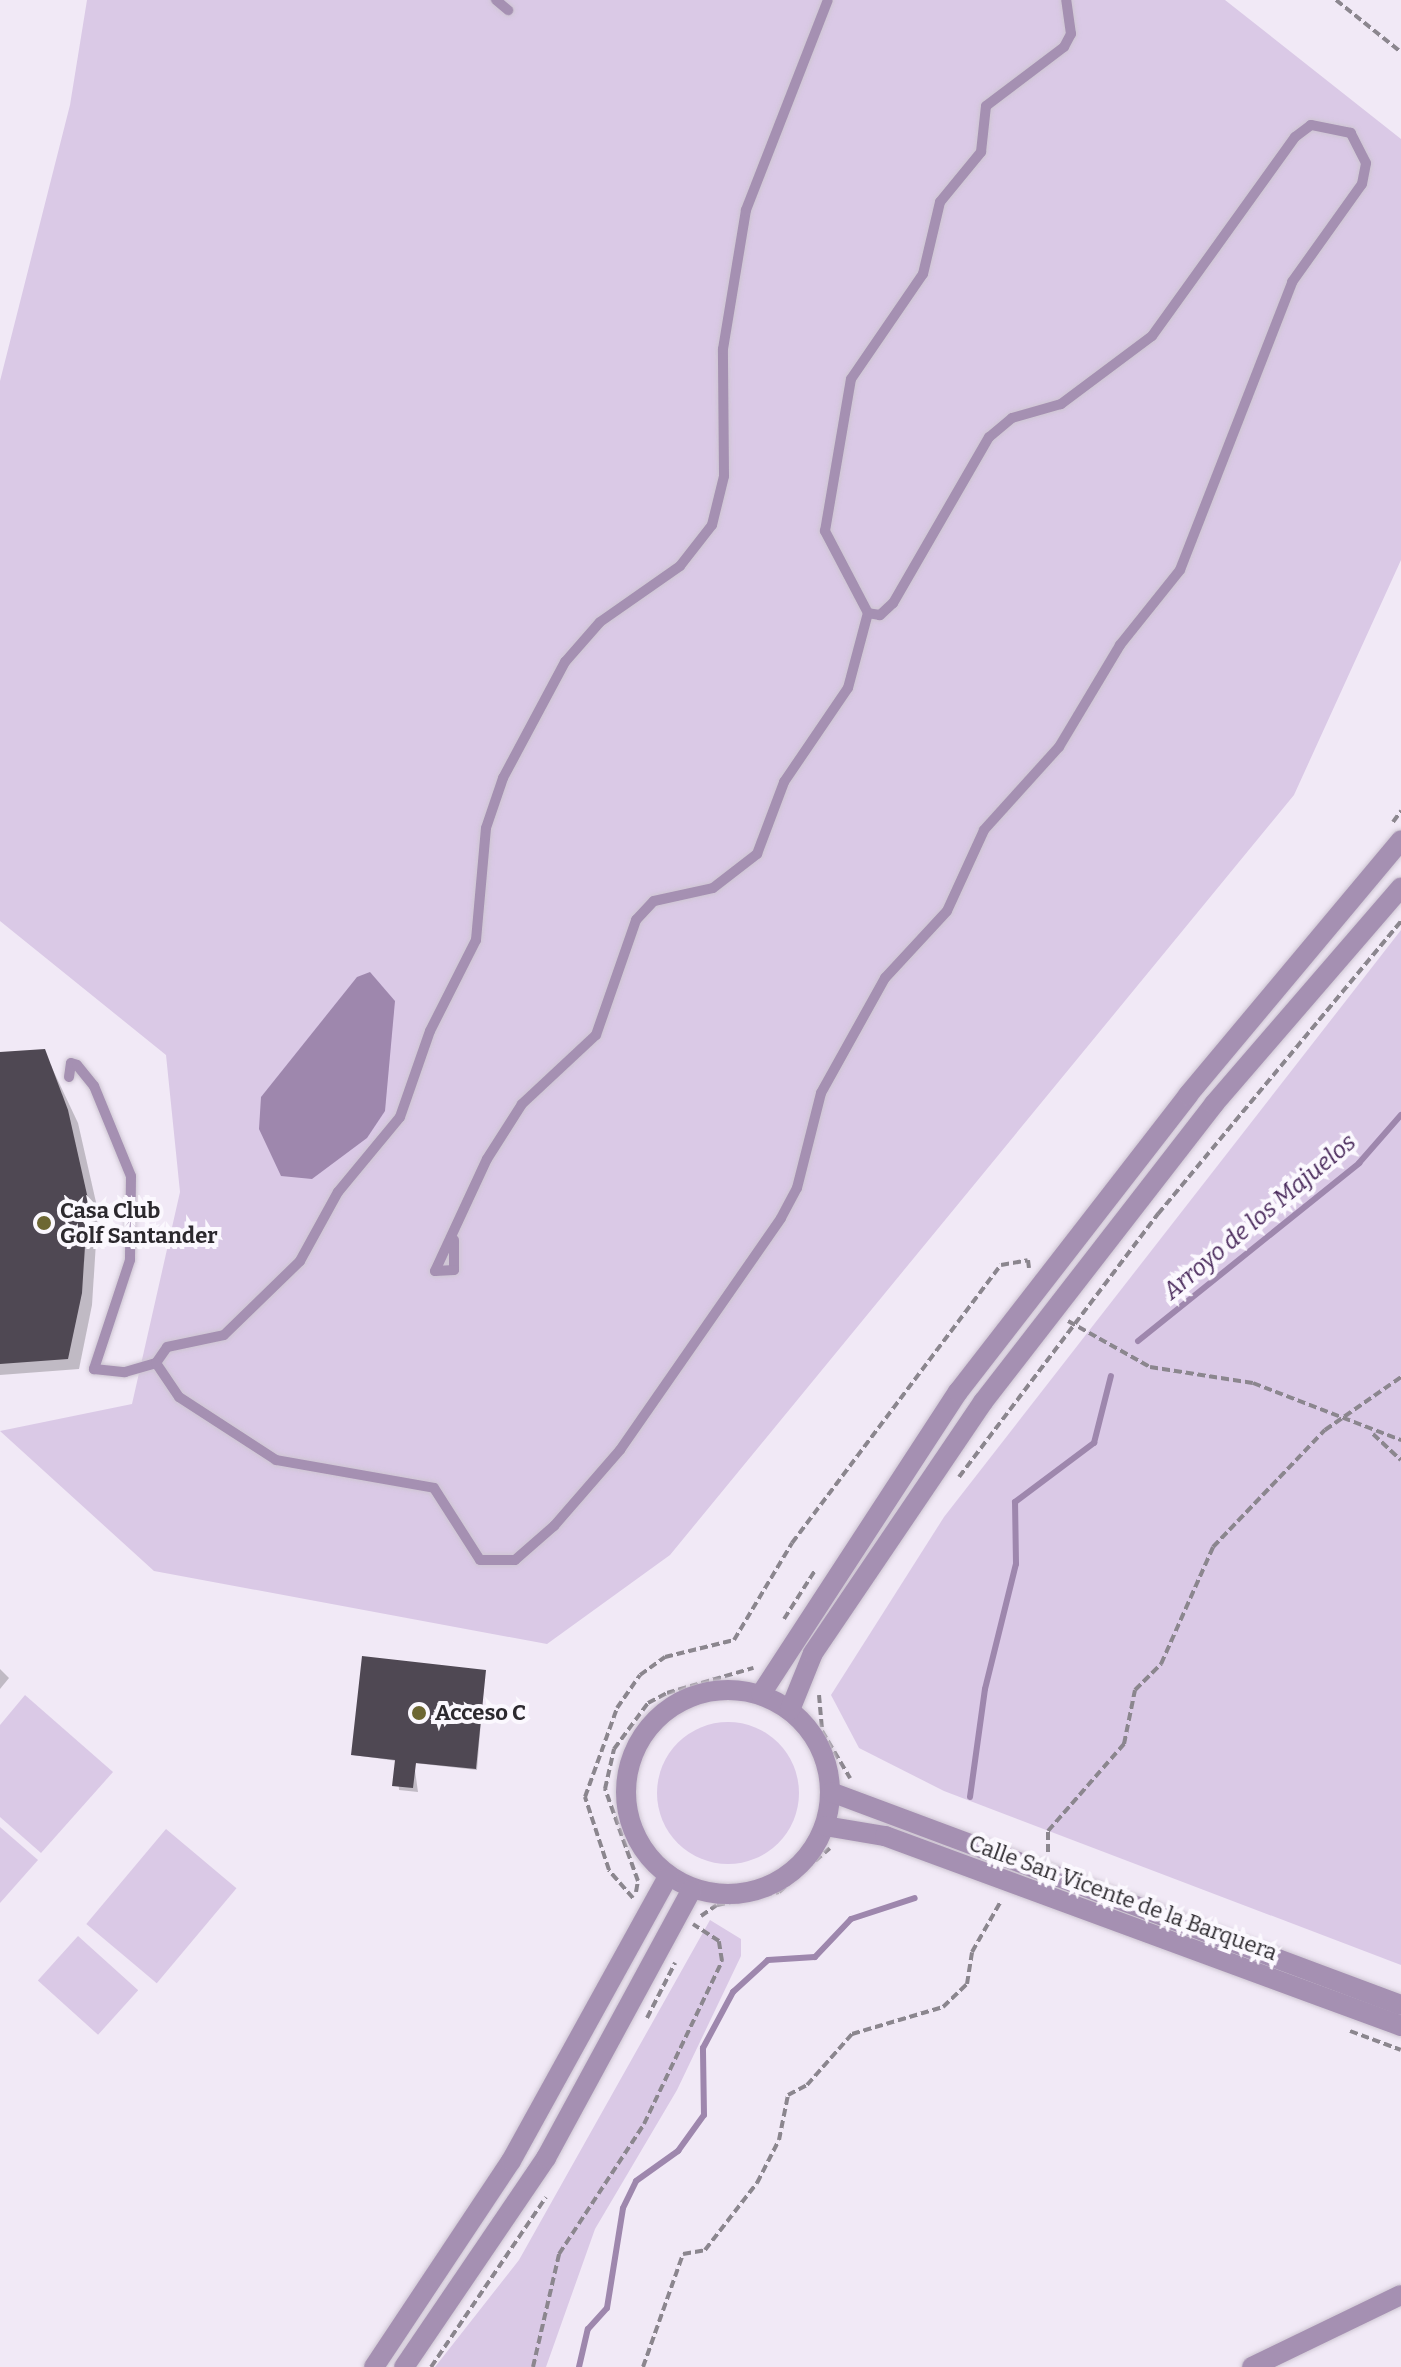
<!DOCTYPE html>
<style>
body{margin:0}
#map{position:relative;width:1401px;height:2367px;overflow:hidden;background:#f1e9f6;font-family:Bitter,serif}
div>[style]{position:absolute}
[style*='--x']{left:calc(var(--x)*1px);top:calc(var(--y)*1px);width:calc(var(--w)*1px);rotate:calc(var(--a)*1deg)}
.green>*{inset:0;background:#dac9e6;transform-origin:0 0}
.round{border-radius:50%}
.water>*{inset:0;background:#9e87ad}
.shadow>*{inset:0;background:#0003}
.stream>*{height:6px;margin:-3px;padding:0 3px;transform-origin:3px;border-radius:3px;background:#9e87ad}
.building>*{inset:0;background:#4f4853}
.path>*{height:4px;margin-top:-2px;transform-origin:0;background:repeating-linear-gradient(90deg,#8b868e 0 8px,transparent 0 12px)}
.roads{filter:drop-shadow(0 0 2px #cec6d2) drop-shadow(0 0 2px #cec6d2)}
.service>*{height:10px;margin:-5px;padding:0 5px;transform-origin:5px;border-radius:5px;background:#a590b2}
.minor>*{height:20px;margin:-10px;padding:0 10px;transform-origin:10px;border-radius:10px;background:#a590b2}
.minor>.ring{margin:-10px;padding:0;box-sizing:content-box;background:none;border:20px solid #a590b2;border-radius:50%}
.dots>*{width:22px;height:22px;translate:-50% -50%;box-sizing:border-box;border:4px solid #fbf8fe;border-radius:50%}
span{translate:-50% -50%;white-space:nowrap;text-align:center;line-height:1.15;-webkit-text-stroke:8px #fbf8fe;paint-order:stroke}
.poi-label{font-size:22px;color:#2c292e;font-weight:700}
.left{translate:0 -50%;text-align:left}
.street-label{font-size:22px;color:#2c292e}
.water-label{font-size:24px;color:#49295b;font-style:italic}
</style>
<div id="map">
<div class="green">
<div style="clip-path:polygon(87px 0,1225px 0,1401px 139px,1401px 560px,1294px 795px,670px 1555px,547px 1644px,154px 1571px,0 1431px,132px 1404px,180px 1192px,166px 1055px,0 921px,0 381px,70px 105px)"></div>
<div style="clip-path:polygon(1401px 930px,1401px 1965px,944px 1791px,859px 1748px,831px 1695px,944px 1517px)"></div>
<div style="clip-path:polygon(25px 1695px,113px 1772px,41px 1853px,0 1817px,0 1725px)"></div>
<div class="round" style="left:657px;top:1722px;width:142px;height:142px"></div>
<div style="clip-path:polygon(0 1827px,38px 1860px,0 1903px)"></div>
<div style="left:166px;top:1829px;width:92px;height:124px;rotate:40deg"></div>
<div style="clip-path:polygon(710px 1920px,741px 1939px,741px 1956px,677px 2090px,595px 2229px,546px 2367px,435px 2367px,519px 2260px)"></div>
<div style="left:78px;top:1936px;width:81px;height:60px;rotate:42deg"></div>
</div>
<div class="water">
<div style="clip-path:polygon(370px 972px,395px 1001px,385px 1111px,367px 1138px,312px 1179px,281px 1176px,259px 1129px,261px 1097px,357px 977px)"></div>
</div>
<div class="shadow">
<div style="clip-path:polygon(44px 1051px,78px 1123px,98px 1211px,92px 1305px,79px 1369px,0 1375px,0 1054px)"></div>
<div style="clip-path:polygon(0 1669px,9px 1678px,0 1689px)"></div>
<div style="clip-path:polygon(485px 1672px,477px 1770px,414px 1763px,418px 1792px,399px 1790px,397px 1761px,353px 1755px)"></div>
</div>
<div class="stream">
<div style="--x:1138;--y:1341;--w:284;--a:-38.8"></div>
<div style="--x:1359;--y:1163;--w:64;--a:-48.8"></div>
<div style="--x:970;--y:1797;--w:109;--a:-82.1"></div>
<div style="--x:985;--y:1689;--w:129;--a:-76.1"></div>
<div style="--x:1016;--y:1564;--w:62;--a:-90.9"></div>
<div style="--x:1015;--y:1502;--w:99;--a:-36.8"></div>
<div style="--x:1094;--y:1443;--w:69;--a:-75.8"></div>
<div style="--x:579;--y:2367;--w:39;--a:-77"></div>
<div style="--x:588;--y:2329;--w:28;--a:-48"></div>
<div style="--x:607;--y:2308;--w:101;--a:-80.9"></div>
<div style="--x:623;--y:2208;--w:30;--a:-64"></div>
<div style="--x:636;--y:2181;--w:52;--a:-35.5"></div>
<div style="--x:678;--y:2151;--w:44;--a:-54.2"></div>
<div style="--x:704;--y:2115;--w:67;--a:-90.9"></div>
<div style="--x:703;--y:2048;--w:64;--a:-61.8"></div>
<div style="--x:733;--y:1992;--w:47;--a:-42.4"></div>
<div style="--x:768;--y:1960;--w:47;--a:-3.7"></div>
<div style="--x:815;--y:1957;--w:52;--a:-46.5"></div>
<div style="--x:851;--y:1919;--w:67;--a:-18.2"></div>
</div>
<div class="building">
<div style="clip-path:polygon(45px 1049px,68px 1110px,88px 1199px,82px 1293px,68px 1359px,0 1364px,0 1052px)"></div>
<div style="clip-path:polygon(362px 1656px,486px 1670px,476px 1769px,416px 1763px,413px 1788px,392px 1786px,395px 1760px,351px 1755px)"></div>
</div>
<div class="path">
<div style="--x:1336;--y:0;--w:83;--a:38.7"></div>
<div style="--x:1393;--y:822;--w:14;--a:-54"></div>
<div style="--x:1068;--y:1321;--w:94;--a:29.3"></div>
<div style="--x:1150;--y:1367;--w:104;--a:8.8"></div>
<div style="--x:1253;--y:1383;--w:159;--a:21.1"></div>
<div style="--x:1373;--y:1434;--w:38;--a:43"></div>
<div style="--x:959;--y:1477;--w:330;--a:-52.9"></div>
<div style="--x:1158;--y:1214;--w:381;--a:-50.3"></div>
<div style="--x:784;--y:1619;--w:59;--a:-57.4"></div>
<div style="--x:819;--y:1695;--w:36;--a:85"></div>
<div style="--x:822;--y:1731;--w:55;--a:59.2"></div>
<div style="--x:1048;--y:1852;--w:21;--a:-90"></div>
<div style="--x:1048;--y:1831;--w:116;--a:-48.9"></div>
<div style="--x:1124;--y:1744;--w:55;--a:-78.5"></div>
<div style="--x:1135;--y:1690;--w:37;--a:-45"></div>
<div style="--x:1161;--y:1664;--w:128;--a:-66"></div>
<div style="--x:1213;--y:1547;--w:162;--a:-46.3"></div>
<div style="--x:1325;--y:1430;--w:93;--a:-34.9"></div>
<div style="--x:636;--y:1892;--w:11;--a:-80"></div>
<div style="--x:638;--y:1881;--w:98;--a:-109.7"></div>
<div style="--x:605;--y:1789;--w:41;--a:-77.3"></div>
<div style="--x:614;--y:1749;--w:57;--a:-53.5"></div>
<div style="--x:648;--y:1703;--w:21;--a:-28"></div>
<div style="--x:667;--y:1693;--w:90;--a:-16.2"></div>
<div style="--x:633;--y:1898;--w:37;--a:-131"></div>
<div style="--x:609;--y:1870;--w:77;--a:-108.2"></div>
<div style="--x:585;--y:1797;--w:95;--a:-70.2"></div>
<div style="--x:617;--y:1708;--w:40;--a:-55.1"></div>
<div style="--x:640;--y:1675;--w:31;--a:-36"></div>
<div style="--x:665;--y:1657;--w:71;--a:-13.8"></div>
<div style="--x:734;--y:1640;--w:113;--a:-59.1"></div>
<div style="--x:792;--y:1543;--w:348;--a:-53.1"></div>
<div style="--x:1001;--y:1265;--w:27;--a:-10"></div>
<div style="--x:1028;--y:1260;--w:8;--a:83"></div>
<div style="--x:701;--y:1916;--w:19;--a:-35"></div>
<div style="--x:717;--y:1905;--w:63;--a:-11.8"></div>
<div style="--x:779;--y:1892;--w:67;--a:-40.8"></div>
<div style="--x:647;--y:2018;--w:62;--a:-63"></div>
<div style="--x:1350;--y:2031;--w:54;--a:20.4"></div>
<div style="--x:431;--y:2367;--w:205;--a:-55.9"></div>
<div style="--x:533;--y:2367;--w:116;--a:-77"></div>
<div style="--x:559;--y:2254;--w:155;--a:-56.8"></div>
<div style="--x:644;--y:2124;--w:181;--a:-64.4"></div>
<div style="--x:722;--y:1961;--w:20;--a:-99"></div>
<div style="--x:719;--y:1941;--w:31;--a:-147"></div>
<div style="--x:643;--y:2367;--w:120;--a:-70.5"></div>
<div style="--x:683;--y:2254;--w:22;--a:-10"></div>
<div style="--x:705;--y:2250;--w:85;--a:-52.2"></div>
<div style="--x:757;--y:2183;--w:48;--a:-62.9"></div>
<div style="--x:779;--y:2140;--w:46;--a:-78.7"></div>
<div style="--x:788;--y:2095;--w:21;--a:-28"></div>
<div style="--x:807;--y:2085;--w:68;--a:-48.6"></div>
<div style="--x:852;--y:2034;--w:95;--a:-16.5"></div>
<div style="--x:943;--y:2007;--w:33;--a:-44"></div>
<div style="--x:967;--y:1984;--w:32;--a:-81"></div>
<div style="--x:972;--y:1952;--w:59;--a:-60.4"></div>
</div>
<div class="roads">
<div class="service">
<div style="--x:496;--y:0;--w:16;--a:40"></div>
<div style="--x:69;--y:1077;--w:14;--a:-82"></div>
<div style="--x:71;--y:1063;--w:6;--a:18"></div>
<div style="--x:77;--y:1065;--w:27;--a:51"></div>
<div style="--x:94;--y:1086;--w:97;--a:67.7"></div>
<div style="--x:131;--y:1176;--w:84;--a:90.7"></div>
<div style="--x:130;--y:1260;--w:115;--a:108.3"></div>
<div style="--x:94;--y:1369;--w:31;--a:6"></div>
<div style="--x:125;--y:1372;--w:32;--a:-16"></div>
<div style="--x:156;--y:1363;--w:19;--a:-55"></div>
<div style="--x:167;--y:1347;--w:58;--a:-11.9"></div>
<div style="--x:224;--y:1335;--w:106;--a:-44.2"></div>
<div style="--x:300;--y:1261;--w:79;--a:-61.2"></div>
<div style="--x:338;--y:1192;--w:97;--a:-50.4"></div>
<div style="--x:400;--y:1117;--w:91;--a:-70.8"></div>
<div style="--x:430;--y:1031;--w:102;--a:-63.2"></div>
<div style="--x:476;--y:940;--w:112;--a:-84.9"></div>
<div style="--x:486;--y:828;--w:53;--a:-71.2"></div>
<div style="--x:503;--y:778;--w:132;--a:-61.9"></div>
<div style="--x:565;--y:662;--w:53;--a:-48.8"></div>
<div style="--x:600;--y:622;--w:98;--a:-35"></div>
<div style="--x:680;--y:566;--w:52;--a:-52"></div>
<div style="--x:712;--y:525;--w:50;--a:-76.2"></div>
<div style="--x:724;--y:476;--w:127;--a:-90.5"></div>
<div style="--x:723;--y:349;--w:141;--a:-80.6"></div>
<div style="--x:746;--y:210;--w:225;--a:-68.7"></div>
<div style="--x:454;--y:1240;--w:30;--a:90"></div>
<div style="--x:454;--y:1270;--w:19;--a:177"></div>
<div style="--x:435;--y:1271;--w:123;--a:-65.1"></div>
<div style="--x:487;--y:1159;--w:65;--a:-57.5"></div>
<div style="--x:522;--y:1104;--w:101;--a:-43"></div>
<div style="--x:596;--y:1035;--w:122;--a:-70.8"></div>
<div style="--x:636;--y:920;--w:26;--a:-47"></div>
<div style="--x:654;--y:901;--w:60;--a:-12.4"></div>
<div style="--x:713;--y:888;--w:56;--a:-37.7"></div>
<div style="--x:757;--y:854;--w:77;--a:-69.4"></div>
<div style="--x:784;--y:782;--w:114;--a:-55.8"></div>
<div style="--x:848;--y:688;--w:78;--a:-75.1"></div>
<div style="--x:868;--y:613;--w:93;--a:-117.7"></div>
<div style="--x:825;--y:531;--w:154;--a:-80.3"></div>
<div style="--x:851;--y:379;--w:127;--a:-55.6"></div>
<div style="--x:923;--y:274;--w:74;--a:-76.7"></div>
<div style="--x:940;--y:202;--w:65;--a:-50.6"></div>
<div style="--x:981;--y:152;--w:46;--a:-83.8"></div>
<div style="--x:986;--y:106;--w:98;--a:-37.1"></div>
<div style="--x:1064;--y:47;--w:15;--a:-62"></div>
<div style="--x:1071;--y:34;--w:34;--a:-98"></div>
<div style="--x:156;--y:1363;--w:41;--a:55.9"></div>
<div style="--x:179;--y:1397;--w:116;--a:33"></div>
<div style="--x:276;--y:1460;--w:160;--a:10"></div>
<div style="--x:434;--y:1488;--w:85;--a:57.4"></div>
<div style="--x:480;--y:1560;--w:35;--a:0"></div>
<div style="--x:515;--y:1560;--w:52;--a:-41.1"></div>
<div style="--x:554;--y:1526;--w:101;--a:-49"></div>
<div style="--x:620;--y:1450;--w:282;--a:-55.2"></div>
<div style="--x:781;--y:1218;--w:34;--a:-62"></div>
<div style="--x:797;--y:1188;--w:98;--a:-75.8"></div>
<div style="--x:821;--y:1093;--w:132;--a:-60.9"></div>
<div style="--x:885;--y:978;--w:91;--a:-47.2"></div>
<div style="--x:947;--y:911;--w:89;--a:-65.4"></div>
<div style="--x:984;--y:830;--w:112;--a:-47.9"></div>
<div style="--x:1059;--y:747;--w:119;--a:-59.1"></div>
<div style="--x:1120;--y:645;--w:96;--a:-51.3"></div>
<div style="--x:1180;--y:570;--w:309;--a:-68.7"></div>
<div style="--x:1292;--y:282;--w:120;--a:-54.5"></div>
<div style="--x:1362;--y:184;--w:21;--a:-79"></div>
<div style="--x:1366;--y:163;--w:34;--a:-117"></div>
<div style="--x:1351;--y:133;--w:41;--a:-168.7"></div>
<div style="--x:1311;--y:125;--w:20;--a:143"></div>
<div style="--x:1295;--y:137;--w:245;--a:125.7"></div>
<div style="--x:1152;--y:336;--w:114;--a:143.2"></div>
<div style="--x:1061;--y:404;--w:51;--a:164.1"></div>
<div style="--x:1012;--y:418;--w:30;--a:140"></div>
<div style="--x:989;--y:437;--w:192;--a:120"></div>
<div style="--x:893;--y:603;--w:18;--a:137"></div>
<div style="--x:880;--y:615;--w:12;--a:-171"></div>
</div>
<div class="minor">
<div class="ring" style="left:626px;top:1690px;width:184px;height:184px"></div>
<div style="--x:761;--y:1694;--w:361;--a:-56.9"></div>
<div style="--x:958;--y:1392;--w:376;--a:-52.2"></div>
<div style="--x:1188;--y:1095;--w:332;--a:-50.1"></div>
<div style="--x:790;--y:1710;--w:61;--a:-68"></div>
<div style="--x:813;--y:1653;--w:303;--a:-55.9"></div>
<div style="--x:983;--y:1402;--w:377;--a:-52.2"></div>
<div style="--x:1214;--y:1104;--w:286;--a:-49.2"></div>
<div style="--x:831;--y:1792;--w:608;--a:20.49"></div>
<div style="--x:825;--y:1826;--w:61;--a:9.5"></div>
<div style="--x:885;--y:1836;--w:550;--a:20.21"></div>
<div style="--x:374;--y:2367;--w:247;--a:-56.4"></div>
<div style="--x:511;--y:2161;--w:325;--a:-61.1"></div>
<div style="--x:404;--y:2367;--w:253;--a:-55.8"></div>
<div style="--x:546;--y:2158;--w:306;--a:-61.5"></div>
<div style="--x:1252;--y:2367;--w:165;--a:-25.8"></div>
</div>
</div>
<div class="dots">
<div style="left:44px;top:1223px;background:#6d6733"></div>
<div style="left:419px;top:1713px;background:#6d6733"></div>
</div>
<div class="poi-label">
<span class="left" style="left:60px;top:1223px">Casa Club<br>Golf Santander</span>
<span class="left" style="left:435px;top:1713px">Acceso C</span>
</div>
<div class="street-label">
<span style="left:1123px;top:1898px;rotate:20deg">Calle San Vicente de la Barquera</span>
</div>
<div class="water-label">
<span style="left:1260px;top:1217px;rotate:-40deg">Arroyo de los Majuelos</span>
</div>
</div>
